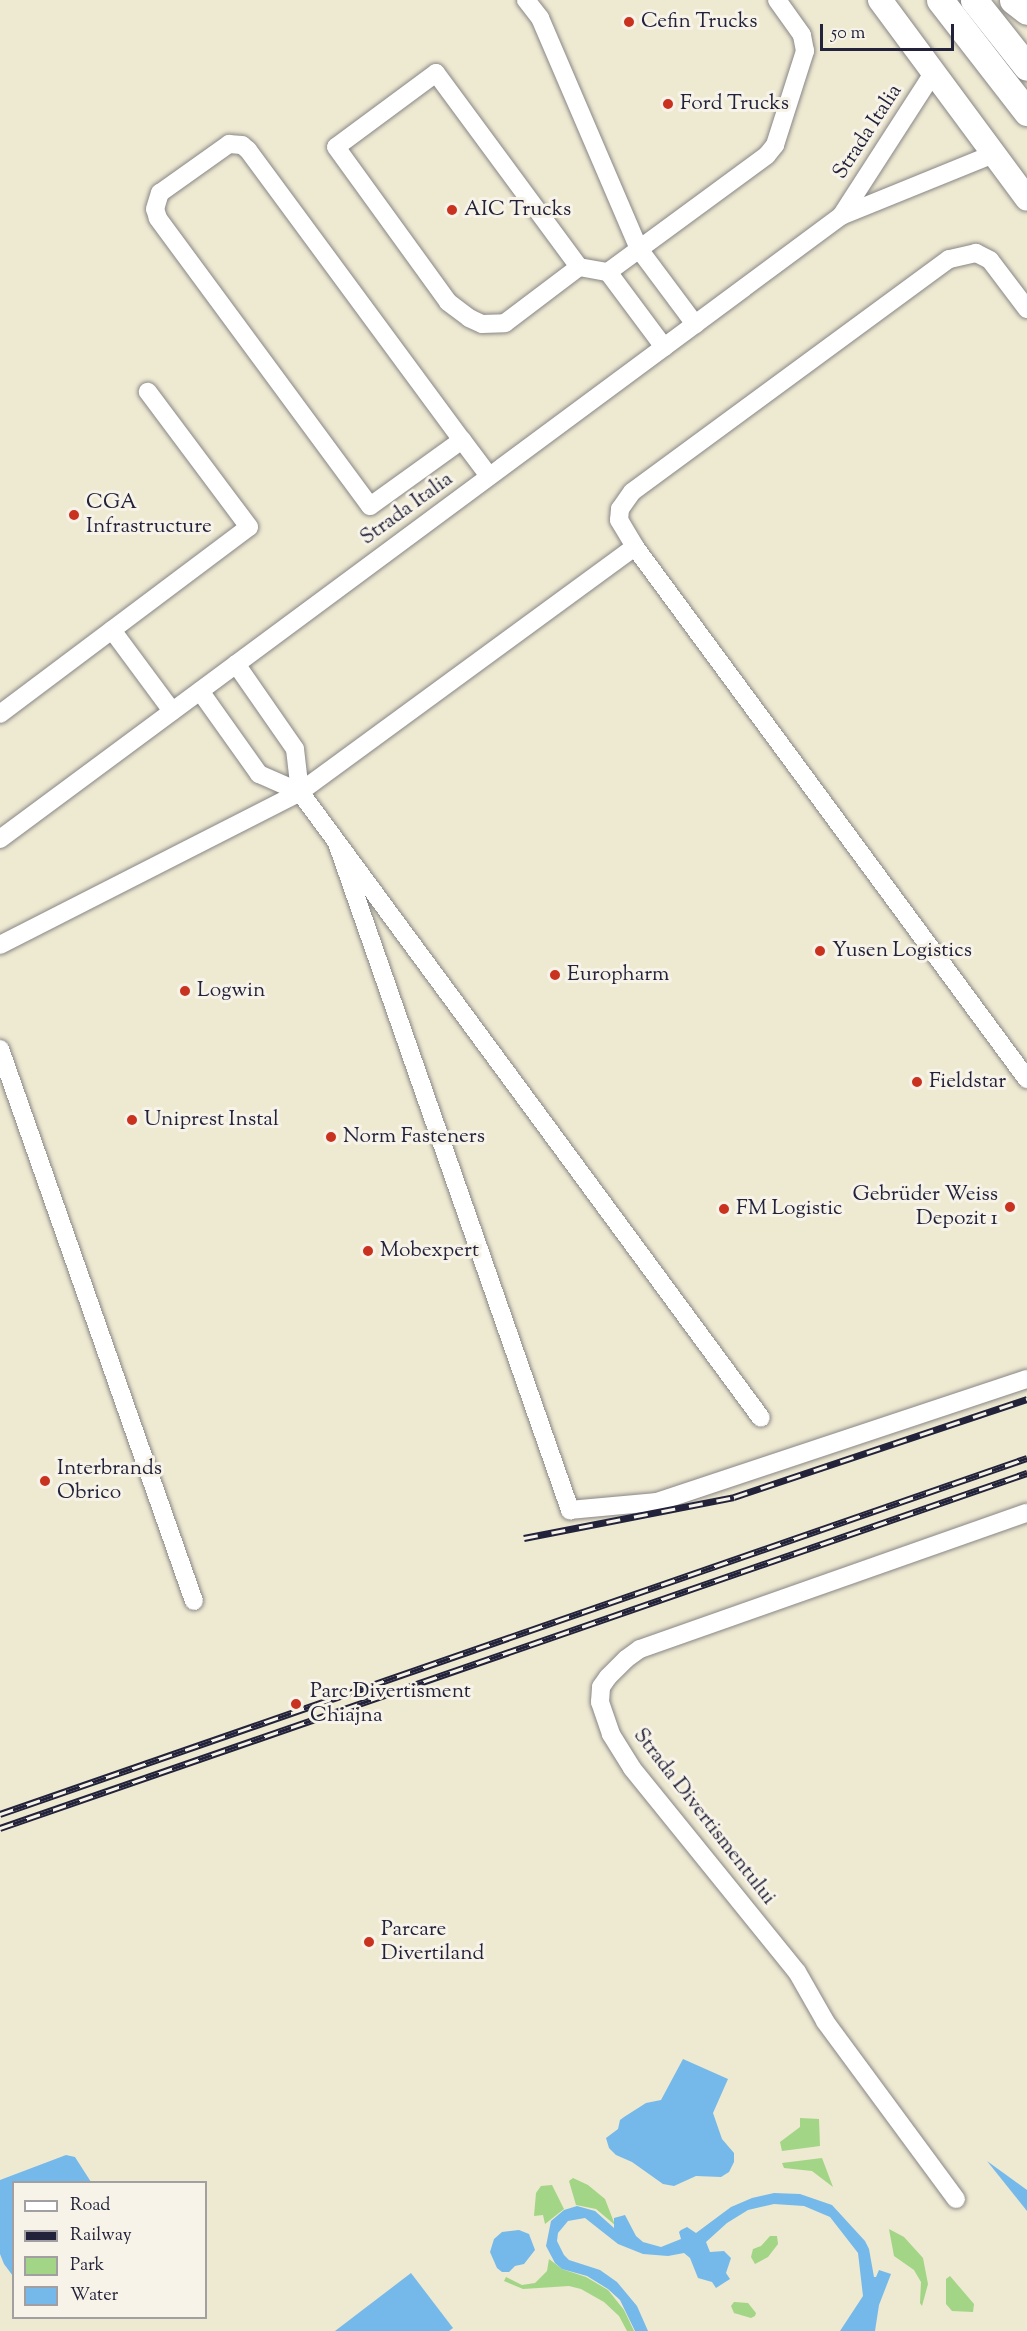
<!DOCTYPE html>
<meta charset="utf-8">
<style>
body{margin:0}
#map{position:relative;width:1027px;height:2331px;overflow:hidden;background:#eee9d1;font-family:"Sorts Mill Goudy",serif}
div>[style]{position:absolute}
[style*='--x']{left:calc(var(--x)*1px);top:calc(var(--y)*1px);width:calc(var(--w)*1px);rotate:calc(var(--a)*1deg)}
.green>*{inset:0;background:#a2d585}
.water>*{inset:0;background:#75b9eb}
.roads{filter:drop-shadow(0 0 2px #888686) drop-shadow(0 0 2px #888686)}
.minor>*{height:18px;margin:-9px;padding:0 9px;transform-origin:9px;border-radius:9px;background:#fff}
.major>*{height:24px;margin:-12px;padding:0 12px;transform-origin:12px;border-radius:12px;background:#fff}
.highway>*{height:27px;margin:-13.5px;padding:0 13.5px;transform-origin:13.5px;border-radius:13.5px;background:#fff}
.rail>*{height:7px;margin-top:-3.5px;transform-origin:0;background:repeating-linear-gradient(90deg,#f7f3e8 0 14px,#22223b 0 28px);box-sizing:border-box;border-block:2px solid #22223b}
.dots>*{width:16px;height:16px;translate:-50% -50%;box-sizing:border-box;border:3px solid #f7f3e8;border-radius:50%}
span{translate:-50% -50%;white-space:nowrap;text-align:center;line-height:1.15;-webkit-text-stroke:6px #f7f3e8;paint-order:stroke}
.poi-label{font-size:21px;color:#22223b}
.left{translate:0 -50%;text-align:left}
.right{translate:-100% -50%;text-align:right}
.street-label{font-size:21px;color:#22223b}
.legend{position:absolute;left:12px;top:2181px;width:195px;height:138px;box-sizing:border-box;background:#f7f3e8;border:2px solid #a29fa3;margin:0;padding:8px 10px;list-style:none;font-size:18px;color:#22223b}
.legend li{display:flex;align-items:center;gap:12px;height:30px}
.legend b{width:30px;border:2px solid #a29fa3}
.scale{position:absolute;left:820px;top:24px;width:134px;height:27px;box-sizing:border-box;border:3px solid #22223b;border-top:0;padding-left:8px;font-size:18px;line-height:21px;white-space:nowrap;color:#22223b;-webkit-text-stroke:4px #f7f3e8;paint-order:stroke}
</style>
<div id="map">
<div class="green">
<div style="clip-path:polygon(800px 2118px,819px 2119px,820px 2146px,782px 2151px,780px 2142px,800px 2127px)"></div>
<div style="clip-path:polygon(822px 2158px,833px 2187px,812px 2171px,784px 2168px,782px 2163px)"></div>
<div style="clip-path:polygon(573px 2178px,588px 2185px,605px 2199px,615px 2225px,596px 2209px,576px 2205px,569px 2181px)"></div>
<div style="clip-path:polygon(552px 2185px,564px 2209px,545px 2224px,543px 2215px,534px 2216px,536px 2193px,541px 2186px)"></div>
<div style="clip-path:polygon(889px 2229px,904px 2237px,923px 2258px,928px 2284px,922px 2306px,920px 2303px,921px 2282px,914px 2270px,894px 2256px)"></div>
<div style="clip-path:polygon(770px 2236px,777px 2236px,778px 2244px,768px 2257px,755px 2264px,751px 2257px,753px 2249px,761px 2246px)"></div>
<div style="clip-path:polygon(549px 2259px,562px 2269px,586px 2277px,608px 2290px,624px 2310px,634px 2331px,627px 2331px,619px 2316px,604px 2302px,581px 2289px,569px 2286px,523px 2289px,504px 2281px,506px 2277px,522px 2285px,535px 2283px,547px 2271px)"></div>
<div style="clip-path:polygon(950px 2276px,974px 2304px,973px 2312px,952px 2311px,946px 2304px,946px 2279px)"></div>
<div style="clip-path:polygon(734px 2302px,748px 2303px,756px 2313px,755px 2316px,751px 2318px,734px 2313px,731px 2306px)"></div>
</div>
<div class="water">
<div style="clip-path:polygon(683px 2059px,728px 2079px,713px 2113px,722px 2139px,734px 2153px,734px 2162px,729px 2172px,721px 2177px,696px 2176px,674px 2186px,663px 2184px,632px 2162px,616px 2155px,609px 2148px,606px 2138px,618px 2129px,620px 2120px,624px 2117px,646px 2103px,661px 2100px)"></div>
<div style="clip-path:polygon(66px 2155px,75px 2157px,91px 2182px,14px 2182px,13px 2276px,4px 2264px,0 2254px,0 2180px)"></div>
<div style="clip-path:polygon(987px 2161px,1027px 2190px,1027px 2211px)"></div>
<div style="clip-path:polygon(774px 2193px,800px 2194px,832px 2205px,865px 2241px,869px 2249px,874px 2277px,876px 2277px,879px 2270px,891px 2274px,879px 2305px,875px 2331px,840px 2331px,863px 2296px,858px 2253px,830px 2217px,804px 2206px,774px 2204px,748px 2210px,727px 2223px,706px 2242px,710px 2252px,724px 2251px,731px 2258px,726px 2273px,730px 2279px,716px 2288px,712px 2282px,698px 2278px,690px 2258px,684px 2253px,668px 2256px,643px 2254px,618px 2244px,585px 2218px,568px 2221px,558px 2233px,557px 2241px,564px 2255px,569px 2260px,600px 2270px,617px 2282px,637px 2306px,648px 2331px,635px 2331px,620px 2300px,608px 2289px,587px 2276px,562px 2269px,555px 2263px,546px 2246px,551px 2221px,564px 2210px,577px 2206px,595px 2211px,614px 2228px,614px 2218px,625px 2215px,636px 2236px,643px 2242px,661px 2247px,681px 2239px,679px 2232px,681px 2230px,687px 2227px,696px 2233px,731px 2207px,752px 2198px)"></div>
<div style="clip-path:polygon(519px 2230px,529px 2234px,535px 2250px,524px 2264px,515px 2266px,509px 2272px,502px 2272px,497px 2268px,490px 2252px,494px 2239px,502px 2232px)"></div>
<div style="clip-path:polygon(411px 2273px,453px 2328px,449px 2331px,335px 2331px)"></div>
</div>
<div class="roads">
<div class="minor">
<div style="--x:526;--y:0;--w:23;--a:52"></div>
<div style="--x:540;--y:18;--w:251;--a:66.8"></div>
<div style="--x:639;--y:249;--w:94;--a:53.3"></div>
<div style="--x:841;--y:216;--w:170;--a:-57.2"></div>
<div style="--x:579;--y:267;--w:241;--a:-126.4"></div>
<div style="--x:436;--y:73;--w:124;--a:143.5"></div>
<div style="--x:336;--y:147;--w:191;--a:54.1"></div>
<div style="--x:448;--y:302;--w:26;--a:37"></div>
<div style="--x:469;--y:318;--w:14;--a:25"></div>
<div style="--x:482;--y:324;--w:23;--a:-2"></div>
<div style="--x:505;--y:323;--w:93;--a:-37.1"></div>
<div style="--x:579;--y:267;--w:29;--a:10"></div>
<div style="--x:608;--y:272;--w:94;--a:53.3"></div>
<div style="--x:608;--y:272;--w:197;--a:-36.3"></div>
<div style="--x:767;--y:155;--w:13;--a:-51"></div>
<div style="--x:775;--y:145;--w:99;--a:-72.3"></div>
<div style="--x:805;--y:51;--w:16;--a:-101"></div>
<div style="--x:802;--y:35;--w:43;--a:-125.5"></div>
<div style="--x:1027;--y:309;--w:61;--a:-127.1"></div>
<div style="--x:990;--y:260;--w:16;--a:-153"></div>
<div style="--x:976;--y:253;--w:28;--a:167"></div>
<div style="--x:949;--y:259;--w:393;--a:143.7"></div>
<div style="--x:632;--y:492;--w:21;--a:125"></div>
<div style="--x:620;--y:509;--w:11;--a:95"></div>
<div style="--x:619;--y:520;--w:31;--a:59"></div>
<div style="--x:635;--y:547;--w:661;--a:53.62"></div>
<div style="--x:462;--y:440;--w:113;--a:144.3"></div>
<div style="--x:370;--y:506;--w:358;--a:-126.4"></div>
<div style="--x:158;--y:218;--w:9;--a:-108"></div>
<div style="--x:155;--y:209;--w:17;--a:-73"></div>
<div style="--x:160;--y:193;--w:85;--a:-35.4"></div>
<div style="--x:229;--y:144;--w:13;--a:4"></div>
<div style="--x:242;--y:145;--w:8;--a:40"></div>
<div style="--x:248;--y:150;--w:360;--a:53.6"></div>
<div style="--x:462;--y:440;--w:45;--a:53.1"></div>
<div style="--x:112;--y:630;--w:101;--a:53.5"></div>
<div style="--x:236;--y:664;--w:103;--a:55.2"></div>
<div style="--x:295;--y:749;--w:43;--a:83.4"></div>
<div style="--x:300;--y:792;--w:777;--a:53.63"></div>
<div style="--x:200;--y:691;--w:102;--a:54.6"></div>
<div style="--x:259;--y:774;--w:45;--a:23.7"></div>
<div style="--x:0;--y:714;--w:311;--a:-36.9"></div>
<div style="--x:249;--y:527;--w:169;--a:-126.8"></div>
<div style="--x:0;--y:839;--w:1047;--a:-36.53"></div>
<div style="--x:841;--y:216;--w:165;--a:-22.1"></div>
<div style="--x:337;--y:843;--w:707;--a:70.74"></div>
<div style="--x:570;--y:1510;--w:87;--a:-5.3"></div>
<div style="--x:657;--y:1502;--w:390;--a:-18.4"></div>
<div style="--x:0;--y:945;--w:337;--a:-27"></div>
<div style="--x:300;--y:792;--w:415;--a:-36.2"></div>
<div style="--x:0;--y:1049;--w:585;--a:70.64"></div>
<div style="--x:956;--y:2199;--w:221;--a:-126.4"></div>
<div style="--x:825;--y:2021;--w:56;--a:-119.7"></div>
<div style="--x:797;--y:1972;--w:262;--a:-129"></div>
<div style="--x:632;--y:1768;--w:40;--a:-122"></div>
<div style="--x:611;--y:1734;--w:34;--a:-109"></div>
<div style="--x:600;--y:1702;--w:15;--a:-86"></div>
<div style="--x:601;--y:1687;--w:12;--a:-55"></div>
<div style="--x:608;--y:1677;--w:25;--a:-45"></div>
<div style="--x:626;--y:1659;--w:17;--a:-36"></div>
<div style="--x:640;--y:1649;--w:410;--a:-19.4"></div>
</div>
<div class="major">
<div style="--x:880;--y:0;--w:247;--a:53.5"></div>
</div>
<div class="highway">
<div style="--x:940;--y:0;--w:142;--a:52.2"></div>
<div style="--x:974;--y:0;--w:85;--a:51.7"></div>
<div style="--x:1013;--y:0;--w:18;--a:38"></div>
</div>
</div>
<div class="rail">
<div style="--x:524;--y:1538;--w:214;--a:-11"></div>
<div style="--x:734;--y:1497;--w:309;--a:-18.5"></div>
<div style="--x:0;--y:1814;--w:1087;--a:-19.12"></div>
<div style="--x:0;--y:1828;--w:1087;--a:-19.07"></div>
</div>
<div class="dots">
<div style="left:629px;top:22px;background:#c8321e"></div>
<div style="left:668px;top:104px;background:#c8321e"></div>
<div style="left:452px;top:210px;background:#c8321e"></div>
<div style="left:74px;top:515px;background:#c8321e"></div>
<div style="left:820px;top:951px;background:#c8321e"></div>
<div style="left:555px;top:975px;background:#c8321e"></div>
<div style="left:185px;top:991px;background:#c8321e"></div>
<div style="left:917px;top:1082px;background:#c8321e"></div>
<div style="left:132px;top:1120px;background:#c8321e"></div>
<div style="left:331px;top:1137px;background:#c8321e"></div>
<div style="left:1010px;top:1207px;background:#c8321e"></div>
<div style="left:724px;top:1209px;background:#c8321e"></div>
<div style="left:368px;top:1251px;background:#c8321e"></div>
<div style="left:45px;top:1481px;background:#c8321e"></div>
<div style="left:296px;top:1704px;background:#c8321e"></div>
<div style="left:369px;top:1942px;background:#c8321e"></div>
</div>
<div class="poi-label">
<span class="left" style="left:641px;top:22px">Cefin Trucks</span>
<span class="left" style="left:680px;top:104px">Ford Trucks</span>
<span class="left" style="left:464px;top:210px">AIC Trucks</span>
<span class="left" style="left:86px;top:515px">CGA<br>Infrastructure</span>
<span class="left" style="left:832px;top:951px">Yusen Logistics</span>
<span class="left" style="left:567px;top:975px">Europharm</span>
<span class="left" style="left:197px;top:991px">Logwin</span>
<span class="left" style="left:929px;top:1082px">Fieldstar</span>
<span class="left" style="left:144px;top:1120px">Uniprest Instal</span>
<span class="left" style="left:343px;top:1137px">Norm Fasteners</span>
<span class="right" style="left:998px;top:1207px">Gebrüder Weiss<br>Depozit 1</span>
<span class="left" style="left:736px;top:1209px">FM Logistic</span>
<span class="left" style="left:380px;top:1251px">Mobexpert</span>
<span class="left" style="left:57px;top:1481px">Interbrands<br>Obrico</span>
<span class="left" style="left:310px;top:1704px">Parc Divertisment<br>Chiajna</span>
<span class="left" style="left:381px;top:1942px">Parcare<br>Divertiland</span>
</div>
<div class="street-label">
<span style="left:868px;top:132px;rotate:-57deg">Strada Italia</span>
<span style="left:407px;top:509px;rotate:-36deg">Strada Italia</span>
<span style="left:704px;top:1817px;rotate:52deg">Strada Divertismentului</span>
</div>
<ul class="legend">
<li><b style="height:8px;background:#fff"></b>Road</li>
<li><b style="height:8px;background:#22223b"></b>Railway</li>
<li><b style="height:16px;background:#a2d585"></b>Park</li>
<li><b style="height:16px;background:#75b9eb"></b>Water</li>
</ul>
<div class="scale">50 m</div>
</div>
